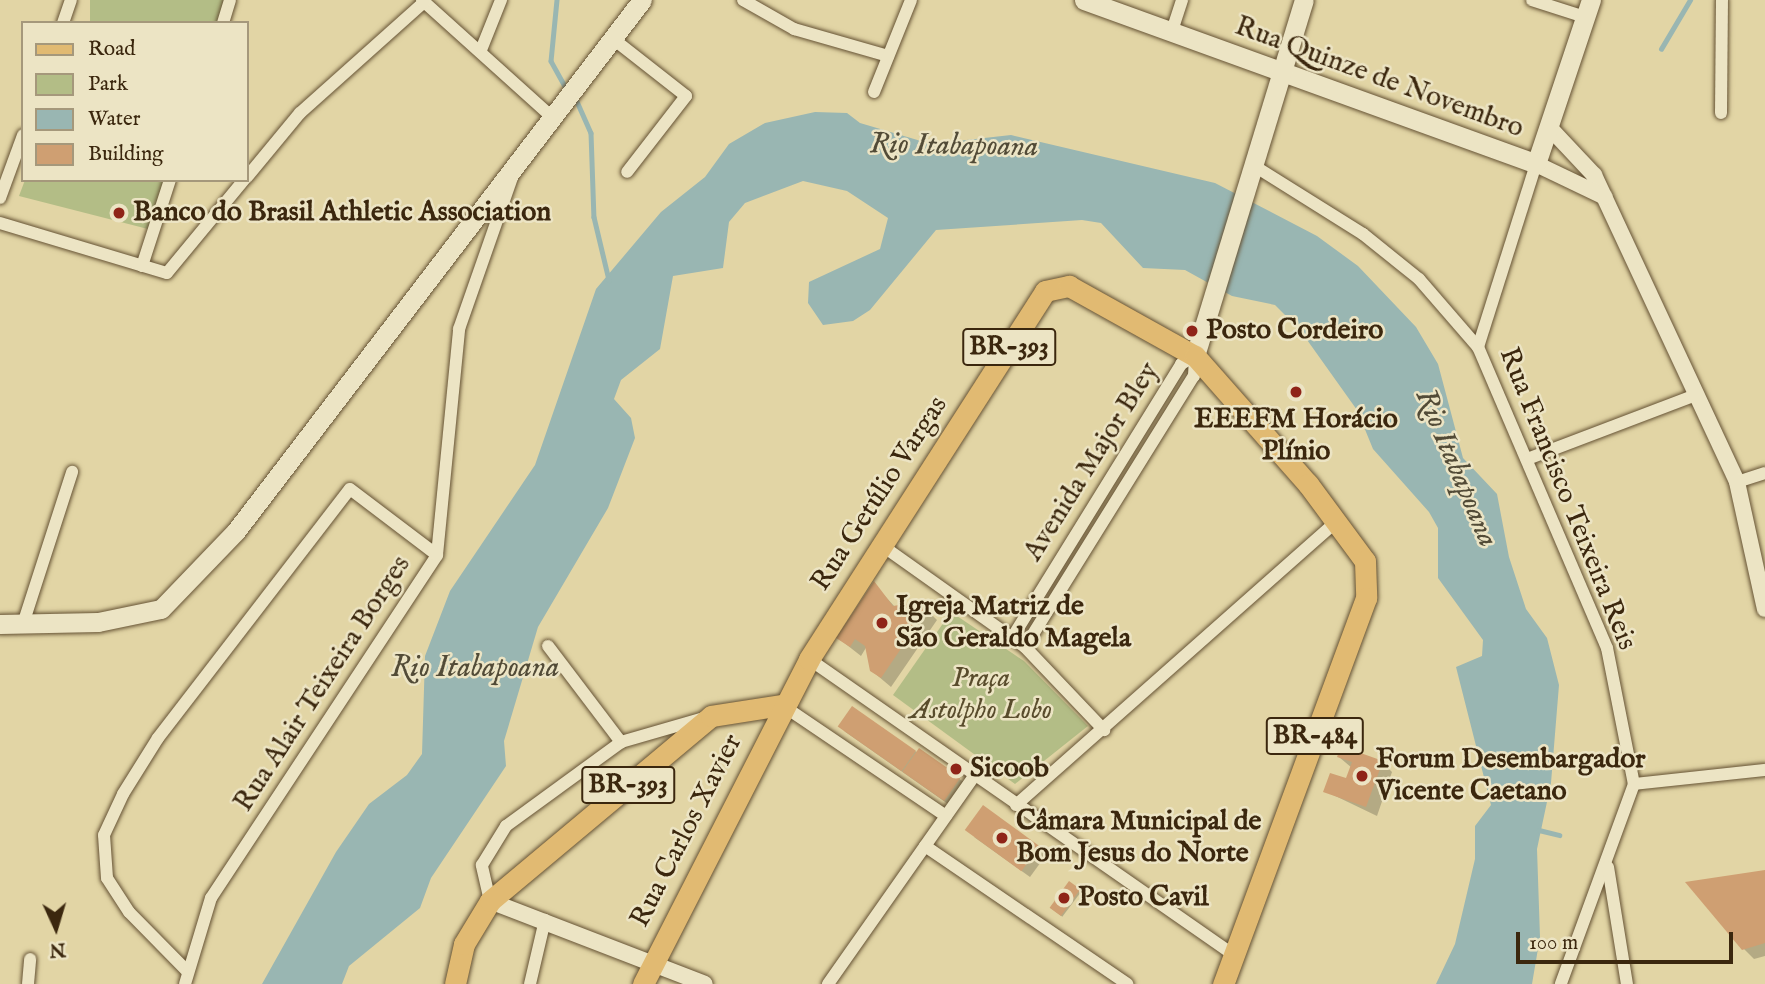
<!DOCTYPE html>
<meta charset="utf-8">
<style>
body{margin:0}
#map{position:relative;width:1765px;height:984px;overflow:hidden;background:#e2d5a5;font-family:"IM FELL English",serif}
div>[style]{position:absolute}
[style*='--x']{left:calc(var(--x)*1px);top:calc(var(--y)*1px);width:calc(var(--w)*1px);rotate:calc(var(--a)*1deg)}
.green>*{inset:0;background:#b3bd86;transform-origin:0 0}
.water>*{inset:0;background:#99b6b2}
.shadow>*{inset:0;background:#0003;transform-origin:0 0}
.stream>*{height:4.5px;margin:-2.25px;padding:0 2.25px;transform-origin:2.25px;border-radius:2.25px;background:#99b6b2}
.building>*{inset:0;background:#cf9f72;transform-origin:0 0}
.roads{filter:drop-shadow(0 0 2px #655234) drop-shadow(0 0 2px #655234)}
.minor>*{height:12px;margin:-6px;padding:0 6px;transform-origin:6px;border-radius:6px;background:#ece4c4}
.tertiary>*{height:16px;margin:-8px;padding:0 8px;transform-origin:8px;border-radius:8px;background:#ece4c4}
.secondary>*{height:19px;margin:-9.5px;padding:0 9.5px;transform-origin:9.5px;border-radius:9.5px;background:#ece4c4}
.primary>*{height:21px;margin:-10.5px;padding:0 10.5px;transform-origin:10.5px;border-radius:10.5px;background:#e1ba72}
.dots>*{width:19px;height:19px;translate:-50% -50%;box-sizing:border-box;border:4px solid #ece4c4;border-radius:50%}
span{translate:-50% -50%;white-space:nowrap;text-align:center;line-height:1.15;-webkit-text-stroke:5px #ece4c4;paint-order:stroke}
.shield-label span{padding:2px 5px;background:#ece4c4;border:2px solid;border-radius:5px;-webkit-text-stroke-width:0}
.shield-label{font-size:26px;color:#3b270e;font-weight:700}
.street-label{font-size:28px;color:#3b270e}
.poi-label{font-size:28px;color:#3b270e;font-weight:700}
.left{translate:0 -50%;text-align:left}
.park-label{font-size:28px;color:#594c2c;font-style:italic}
.water-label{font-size:30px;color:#524b37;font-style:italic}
.legend{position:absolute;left:21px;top:21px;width:228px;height:161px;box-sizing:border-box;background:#ece4c4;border:2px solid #a5987b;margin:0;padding:9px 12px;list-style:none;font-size:21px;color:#3b270e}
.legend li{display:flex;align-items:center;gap:14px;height:35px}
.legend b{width:35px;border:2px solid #a5987b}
.north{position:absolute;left:21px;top:893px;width:70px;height:70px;-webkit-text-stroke:5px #ece4c4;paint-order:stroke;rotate:176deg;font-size:19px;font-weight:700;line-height:28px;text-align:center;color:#3b270e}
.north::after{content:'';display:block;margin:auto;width:24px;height:32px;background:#3b270e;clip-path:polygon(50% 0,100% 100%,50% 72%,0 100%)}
.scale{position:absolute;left:1516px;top:932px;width:217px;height:32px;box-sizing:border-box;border:4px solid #3b270e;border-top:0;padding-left:9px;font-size:21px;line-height:24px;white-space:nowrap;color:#3b270e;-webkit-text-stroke:5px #ece4c4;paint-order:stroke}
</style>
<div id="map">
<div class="green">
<div style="left:90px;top:0;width:137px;height:24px"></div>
<div style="clip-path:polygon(25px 180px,165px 180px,148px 229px,19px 196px)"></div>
<div style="clip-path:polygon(951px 612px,1024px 661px,1088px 726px,1015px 784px,893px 695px)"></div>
</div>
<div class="water">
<div style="clip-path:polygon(815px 112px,847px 113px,860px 123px,931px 144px,1011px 135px,1215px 183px,1317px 236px,1358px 266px,1416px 327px,1438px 364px,1463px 458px,1497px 494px,1509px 557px,1526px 609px,1547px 638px,1559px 685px,1551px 783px,1537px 849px,1540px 937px,1532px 984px,1436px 984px,1455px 944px,1475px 859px,1475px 826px,1491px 805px,1456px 667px,1482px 656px,1483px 640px,1438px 578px,1438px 528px,1429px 512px,1373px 449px,1357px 410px,1300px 330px,1275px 305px,1232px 296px,1185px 270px,1143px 268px,1101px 223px,1082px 220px,936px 230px,870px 310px,853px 321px,823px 325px,808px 303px,809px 282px,880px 249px,888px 218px,847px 191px,803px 181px,745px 203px,729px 222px,723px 268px,673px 276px,660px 349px,621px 380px,614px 399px,631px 418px,635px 438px,608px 508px,538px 627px,504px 741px,506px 766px,431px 878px,420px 908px,349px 966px,342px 984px,262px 984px,336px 852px,369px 804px,407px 775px,422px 754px,425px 656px,450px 591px,535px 465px,596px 289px,661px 212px,705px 177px,729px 144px,765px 123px)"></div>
</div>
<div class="shadow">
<div style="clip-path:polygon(874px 584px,895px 607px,927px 610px,937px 620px,891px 687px,872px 671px,867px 646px,861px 656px,838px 638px)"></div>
<div style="clip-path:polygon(844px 731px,915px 751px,964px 782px,948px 804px)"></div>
<div style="clip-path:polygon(1339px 757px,1382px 762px,1392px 772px,1377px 816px,1325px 791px,1347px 781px,1352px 768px)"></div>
<div style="clip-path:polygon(974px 837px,1039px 847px,1046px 855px,1030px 877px)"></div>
<div style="clip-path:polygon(1765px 871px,1765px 956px,1754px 959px,1743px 948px)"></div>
<div style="left:1069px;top:883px;width:15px;height:31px;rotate:37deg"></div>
</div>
<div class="stream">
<div style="--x:557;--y:0;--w:61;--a:95.6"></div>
<div style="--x:551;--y:61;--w:31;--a:61"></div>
<div style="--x:1661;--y:49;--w:57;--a:-59.4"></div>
<div style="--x:575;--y:97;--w:39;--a:66"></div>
<div style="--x:591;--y:133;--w:84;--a:88"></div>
<div style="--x:594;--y:217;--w:65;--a:76.6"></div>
<div style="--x:1539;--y:830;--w:21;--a:14"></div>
</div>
<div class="building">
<div style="clip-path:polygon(874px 581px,893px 606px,918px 602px,928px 609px,881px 678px,870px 671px,865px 646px,855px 639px,850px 647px,836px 638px)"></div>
<div style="left:852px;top:706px;width:78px;height:25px;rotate:35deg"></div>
<div style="clip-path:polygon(1341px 746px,1383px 761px,1366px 807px,1323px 792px,1330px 773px,1346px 778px,1352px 762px,1337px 757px)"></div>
<div style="left:919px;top:748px;width:51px;height:29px;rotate:35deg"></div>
<div style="left:983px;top:805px;width:70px;height:31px;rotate:36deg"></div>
<div style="clip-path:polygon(1765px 870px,1765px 943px,1742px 950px,1685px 882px)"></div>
<div style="left:1069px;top:881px;width:14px;height:33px;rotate:36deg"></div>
</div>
<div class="roads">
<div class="minor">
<div style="--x:422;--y:0;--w:173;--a:42"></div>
<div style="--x:743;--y:0;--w:59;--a:29.6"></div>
<div style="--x:794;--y:29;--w:98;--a:16"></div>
<div style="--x:1532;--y:0;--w:56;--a:17.8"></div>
<div style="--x:63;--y:23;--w:24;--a:-71"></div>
<div style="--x:223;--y:23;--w:24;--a:-73"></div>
<div style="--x:1171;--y:34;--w:36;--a:-72"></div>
<div style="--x:612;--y:38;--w:94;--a:38.1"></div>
<div style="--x:686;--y:96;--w:96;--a:127.8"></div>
<div style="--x:481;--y:50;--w:54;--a:-68.2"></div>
<div style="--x:874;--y:92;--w:99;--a:-68.1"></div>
<div style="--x:1721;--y:113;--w:113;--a:-89.5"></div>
<div style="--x:1256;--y:167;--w:126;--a:32.1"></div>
<div style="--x:1363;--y:234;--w:72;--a:38.8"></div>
<div style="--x:1419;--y:279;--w:90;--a:49.1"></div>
<div style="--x:1478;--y:347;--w:327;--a:66.8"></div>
<div style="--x:1607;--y:648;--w:139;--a:78.8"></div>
<div style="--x:1634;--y:784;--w:213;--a:110.1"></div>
<div style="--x:247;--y:177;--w:83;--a:-50.4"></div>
<div style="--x:300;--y:113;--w:166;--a:-41.8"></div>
<div style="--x:0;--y:198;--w:67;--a:-69.9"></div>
<div style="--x:0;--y:223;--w:174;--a:16.7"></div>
<div style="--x:167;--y:273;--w:121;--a:-50.4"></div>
<div style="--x:142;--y:266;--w:90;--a:-72"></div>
<div style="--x:1478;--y:347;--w:192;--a:-72.4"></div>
<div style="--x:1530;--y:458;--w:178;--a:-20.8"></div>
<div style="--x:1737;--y:482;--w:29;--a:-18"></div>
<div style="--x:880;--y:544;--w:178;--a:35.4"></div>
<div style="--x:1025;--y:647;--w:115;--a:46.4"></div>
<div style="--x:23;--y:624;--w:160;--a:-72.1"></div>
<div style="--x:1012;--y:638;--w:322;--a:-58.3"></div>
<div style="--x:1181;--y:364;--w:16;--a:-30"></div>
<div style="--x:548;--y:646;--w:121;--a:52.8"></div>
<div style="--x:1025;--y:647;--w:319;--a:-58.1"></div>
<div style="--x:1194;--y:376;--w:19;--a:-87"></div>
<div style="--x:809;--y:659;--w:518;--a:34.86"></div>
<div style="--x:782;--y:705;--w:198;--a:34.1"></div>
<div style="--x:1634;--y:784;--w:132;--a:-6.1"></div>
<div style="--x:1016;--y:805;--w:429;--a:-41.5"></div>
<div style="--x:925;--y:846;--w:245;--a:34.3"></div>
<div style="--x:1608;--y:867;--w:119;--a:80.8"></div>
<div style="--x:490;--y:901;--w:37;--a:-103"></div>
<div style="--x:482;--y:865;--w:46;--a:-58.4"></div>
<div style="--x:506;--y:826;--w:142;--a:-36.1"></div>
<div style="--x:621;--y:742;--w:90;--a:-16.2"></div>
<div style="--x:188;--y:972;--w:84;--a:-134.5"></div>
<div style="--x:129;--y:912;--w:40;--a:-122.9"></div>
<div style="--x:107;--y:878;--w:43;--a:-94"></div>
<div style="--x:104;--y:835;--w:45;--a:-65.1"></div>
<div style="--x:123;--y:794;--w:66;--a:-58"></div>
<div style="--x:158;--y:738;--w:314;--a:-52.4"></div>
<div style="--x:350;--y:489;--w:109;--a:37.2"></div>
<div style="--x:28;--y:984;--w:25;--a:-85"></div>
<div style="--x:185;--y:984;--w:90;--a:-73.2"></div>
<div style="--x:211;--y:898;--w:411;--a:-56.6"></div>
<div style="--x:437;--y:555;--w:227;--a:-84.4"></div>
<div style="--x:459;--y:329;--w:160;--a:-70.7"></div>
<div style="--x:530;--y:984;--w:66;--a:-76.8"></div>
<div style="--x:828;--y:984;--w:254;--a:-54.9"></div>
</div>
<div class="tertiary">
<div style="--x:1549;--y:127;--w:66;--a:46.8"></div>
<div style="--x:1594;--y:175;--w:339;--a:65"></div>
<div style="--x:1737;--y:482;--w:130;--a:77.6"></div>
<div style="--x:1536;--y:164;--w:76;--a:25.6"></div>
<div style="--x:490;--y:901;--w:230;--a:21.1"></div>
</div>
<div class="secondary">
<div style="--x:1084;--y:0;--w:481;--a:19.9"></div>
<div style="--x:1536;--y:164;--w:173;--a:-71.5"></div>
<div style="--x:1195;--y:356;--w:372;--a:-73"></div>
<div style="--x:0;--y:624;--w:98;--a:-1.2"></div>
<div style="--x:98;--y:622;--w:64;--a:-11.7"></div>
<div style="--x:161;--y:609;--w:108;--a:-46.1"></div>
<div style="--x:236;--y:531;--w:668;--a:-52.6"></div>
</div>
<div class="primary">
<div style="--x:455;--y:984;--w:41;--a:-77.3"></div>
<div style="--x:464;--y:944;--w:50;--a:-58.8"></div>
<div style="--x:490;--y:901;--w:288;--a:-39.9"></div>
<div style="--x:711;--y:716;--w:72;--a:-8.8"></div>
<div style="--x:643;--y:984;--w:365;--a:-62.9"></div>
<div style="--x:809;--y:659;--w:437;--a:-57.3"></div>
<div style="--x:1045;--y:291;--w:25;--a:-12"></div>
<div style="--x:1069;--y:286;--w:144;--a:29.1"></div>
<div style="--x:1195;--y:356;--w:171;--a:48.6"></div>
<div style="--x:1308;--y:484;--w:96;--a:53.5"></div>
<div style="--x:1365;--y:561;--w:37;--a:88"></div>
<div style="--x:1366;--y:598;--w:412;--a:110.3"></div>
</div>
</div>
<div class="dots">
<div style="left:119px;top:213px;background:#8f2418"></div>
<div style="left:1192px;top:331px;background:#8f2418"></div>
<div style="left:1296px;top:392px;background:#8f2418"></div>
<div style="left:882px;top:623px;background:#8f2418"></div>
<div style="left:956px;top:769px;background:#8f2418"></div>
<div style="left:1362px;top:776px;background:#8f2418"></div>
<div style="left:1002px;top:838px;background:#8f2418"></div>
<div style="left:1064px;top:898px;background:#8f2418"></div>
</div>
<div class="shield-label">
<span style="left:1009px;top:347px">BR-393</span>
<span style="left:1315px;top:736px">BR-484</span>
<span style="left:628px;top:785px">BR-393</span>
</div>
<div class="street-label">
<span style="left:1379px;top:78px;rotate:20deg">Rua Quinze de Novembro</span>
<span style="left:1092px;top:462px;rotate:-58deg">Avenida Major Bley</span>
<span style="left:880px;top:494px;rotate:-57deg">Rua Getúlio Vargas</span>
<span style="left:1567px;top:499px;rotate:68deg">Rua Francisco Teixeira Reis</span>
<span style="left:323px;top:684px;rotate:-57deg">Rua Alair Teixeira Borges</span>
<span style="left:687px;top:831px;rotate:-63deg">Rua Carlos Xavier</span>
</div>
<div class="poi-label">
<span class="left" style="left:133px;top:213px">Banco do Brasil Athletic Association</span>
<span class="left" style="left:1206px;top:331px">Posto Cordeiro</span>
<span style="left:1296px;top:436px">EEEFM Horácio<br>Plínio</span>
<span class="left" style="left:896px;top:623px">Igreja Matriz de<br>São Geraldo Magela</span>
<span class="left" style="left:1376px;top:776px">Forum Desembargador<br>Vicente Caetano</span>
<span class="left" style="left:970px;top:769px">Sicoob</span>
<span class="left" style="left:1016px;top:838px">Câmara Municipal de<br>Bom Jesus do Norte</span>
<span class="left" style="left:1078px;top:898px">Posto Cavil</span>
</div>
<div class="park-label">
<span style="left:981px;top:695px">Praça<br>Astolpho Lobo</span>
</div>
<div class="water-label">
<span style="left:954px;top:146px;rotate:1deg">Rio Itabapoana</span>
<span style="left:1456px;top:468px;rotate:67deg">Rio Itabapoana</span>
<span style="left:475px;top:668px">Rio Itabapoana</span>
</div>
<ul class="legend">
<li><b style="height:9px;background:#e1ba72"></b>Road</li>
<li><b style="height:19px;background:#b3bd86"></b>Park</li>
<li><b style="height:19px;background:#99b6b2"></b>Water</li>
<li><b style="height:19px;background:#cf9f72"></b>Building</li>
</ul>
<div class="north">N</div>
<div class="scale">100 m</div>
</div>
